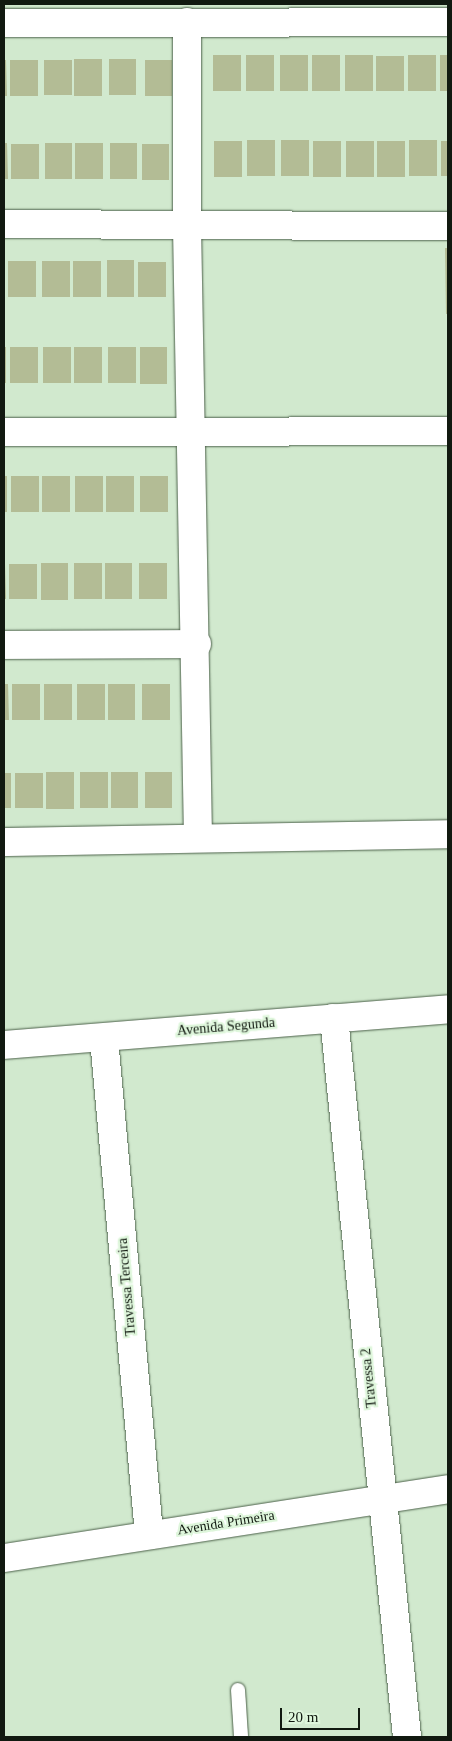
<!DOCTYPE html>
<style>
body{margin:0}
#map{position:relative;width:452px;height:1741px;overflow:hidden;background:#d1e9ce;font-family:Georgia,serif}
div>[style]{position:absolute}
[style*='--x']{left:calc(var(--x)*1px);top:calc(var(--y)*1px);width:calc(var(--w)*1px);rotate:calc(var(--a)*1deg)}
.building>*{inset:0;background:#b3bc95;transform-origin:0 0}
.roads{filter:drop-shadow(0 0 1px #4c614a) drop-shadow(0 0 1px #4c614a)}
.service>*{height:14px;margin:-7px;padding:0 7px;transform-origin:7px;border-radius:7px;background:#fff}
.minor>*{height:28px;margin:-14px;padding:0 14px;transform-origin:14px;border-radius:14px;background:#fff}
span{translate:-50% -50%;white-space:nowrap;text-align:center;line-height:1.15;-webkit-text-stroke:4.5px #def6db;paint-order:stroke}
.street-label{font-size:14px;color:#111910}
.frame{position:absolute;inset:0;border:5px solid #111910;pointer-events:none}
.scale{position:absolute;left:280px;top:1708px;width:80px;height:22px;box-sizing:border-box;border:2px solid #111910;border-top:0;padding-left:6px;font-size:15px;line-height:18px;white-space:nowrap;color:#111910;-webkit-text-stroke:4px #def6db;paint-order:stroke}
</style>
<div id="map">
<div class="building">
<div style="left:213px;top:55px;width:28px;height:36px"></div>
<div style="left:246px;top:55px;width:28px;height:36px"></div>
<div style="left:280px;top:55px;width:28px;height:36px"></div>
<div style="left:312px;top:55px;width:28px;height:36px"></div>
<div style="left:373px;top:55px;width:36px;height:28px;rotate:90deg"></div>
<div style="left:408px;top:55px;width:28px;height:36px"></div>
<div style="left:440px;top:55px;width:8px;height:36px"></div>
<div style="left:376px;top:56px;width:28px;height:35px"></div>
<div style="left:74px;top:59px;width:28px;height:37px"></div>
<div style="left:109px;top:59px;width:27px;height:36px"></div>
<div style="clip-path:polygon(4px 60px,6px 60px,7px 96px,4px 96px)"></div>
<div style="left:10px;top:60px;width:28px;height:36px"></div>
<div style="left:44px;top:60px;width:28px;height:35px"></div>
<div style="left:145px;top:60px;width:27px;height:36px"></div>
<div style="left:247px;top:140px;width:28px;height:36px"></div>
<div style="left:281px;top:140px;width:28px;height:36px"></div>
<div style="left:437px;top:140px;width:36px;height:28px;rotate:90deg"></div>
<div style="left:214px;top:141px;width:28px;height:36px"></div>
<div style="left:313px;top:141px;width:28px;height:36px"></div>
<div style="left:346px;top:141px;width:28px;height:36px"></div>
<div style="left:377px;top:141px;width:28px;height:36px"></div>
<div style="left:441px;top:141px;width:7px;height:35px"></div>
<div style="clip-path:polygon(4px 143px,7px 143px,8px 179px,4px 179px)"></div>
<div style="left:45px;top:143px;width:27px;height:36px"></div>
<div style="left:75px;top:143px;width:28px;height:36px"></div>
<div style="left:110px;top:143px;width:27px;height:36px"></div>
<div style="left:11px;top:144px;width:28px;height:35px"></div>
<div style="left:142px;top:144px;width:27px;height:36px"></div>
<div style="clip-path:polygon(445px 248px,448px 248px,448px 314px,446px 314px)"></div>
<div style="left:134px;top:260px;width:37px;height:27px;rotate:90deg"></div>
<div style="left:8px;top:261px;width:28px;height:36px"></div>
<div style="left:42px;top:261px;width:28px;height:36px"></div>
<div style="left:73px;top:261px;width:28px;height:36px"></div>
<div style="left:138px;top:262px;width:28px;height:35px"></div>
<div style="left:4px;top:347px;width:2px;height:36px"></div>
<div style="left:10px;top:347px;width:28px;height:36px"></div>
<div style="left:43px;top:347px;width:28px;height:36px"></div>
<div style="left:74px;top:347px;width:28px;height:36px"></div>
<div style="left:108px;top:347px;width:28px;height:36px"></div>
<div style="left:140px;top:347px;width:27px;height:37px"></div>
<div style="left:4px;top:476px;width:3px;height:36px"></div>
<div style="left:11px;top:476px;width:28px;height:36px"></div>
<div style="left:42px;top:476px;width:28px;height:36px"></div>
<div style="left:75px;top:476px;width:28px;height:36px"></div>
<div style="left:106px;top:476px;width:28px;height:36px"></div>
<div style="left:140px;top:476px;width:28px;height:36px"></div>
<div style="clip-path:polygon(4px 563px,5px 563px,6px 599px,4px 599px)"></div>
<div style="left:68px;top:563px;width:37px;height:27px;rotate:90deg"></div>
<div style="left:74px;top:563px;width:28px;height:36px"></div>
<div style="left:105px;top:563px;width:27px;height:36px"></div>
<div style="left:139px;top:563px;width:28px;height:36px"></div>
<div style="left:9px;top:564px;width:28px;height:35px"></div>
<div style="clip-path:polygon(4px 684px,8px 684px,9px 720px,4px 720px)"></div>
<div style="left:12px;top:684px;width:28px;height:36px"></div>
<div style="left:44px;top:684px;width:28px;height:36px"></div>
<div style="left:77px;top:684px;width:28px;height:36px"></div>
<div style="left:108px;top:684px;width:27px;height:36px"></div>
<div style="left:142px;top:684px;width:28px;height:36px"></div>
<div style="left:46px;top:772px;width:28px;height:37px"></div>
<div style="left:80px;top:772px;width:28px;height:36px"></div>
<div style="left:111px;top:772px;width:27px;height:36px"></div>
<div style="left:145px;top:772px;width:27px;height:36px"></div>
<div style="left:4px;top:773px;width:7px;height:35px"></div>
<div style="left:15px;top:773px;width:28px;height:35px"></div>
</div>
<div class="roads">
<div class="service">
<div style="--x:238;--y:1690;--w:47;--a:86.3"></div>
</div>
<div class="minor">
<div style="--x:187;--y:22;--w:204;--a:90"></div>
<div style="--x:187;--y:226;--w:610;--a:88.97"></div>
<div style="--x:4;--y:23;--w:444;--a:-0.1"></div>
<div style="--x:4;--y:224;--w:444;--a:0.3"></div>
<div style="--x:4;--y:432;--w:444;--a:-0.1"></div>
<div style="--x:4;--y:645;--w:193;--a:-0.3"></div>
<div style="--x:4;--y:842;--w:444;--a:-1"></div>
<div style="--x:334;--y:1018;--w:723;--a:84.2"></div>
<div style="--x:104;--y:1039;--w:498;--a:84.8"></div>
<div style="--x:4;--y:1045;--w:445;--a:-4.6"></div>
<div style="--x:4;--y:1558;--w:449;--a:-8.8"></div>
</div>
</div>
<div class="street-label">
<span style="left:226px;top:1027px;rotate:-5deg">Avenida Segunda</span>
<span style="left:127px;top:1287px;rotate:-95deg">Travessa Terceira</span>
<span style="left:369px;top:1378px;rotate:-96deg">Travessa 2</span>
<span style="left:226px;top:1523px;rotate:-9deg">Avenida Primeira</span>
</div>
<div class="frame"></div>
<div class="scale">20 m</div>
</div>
